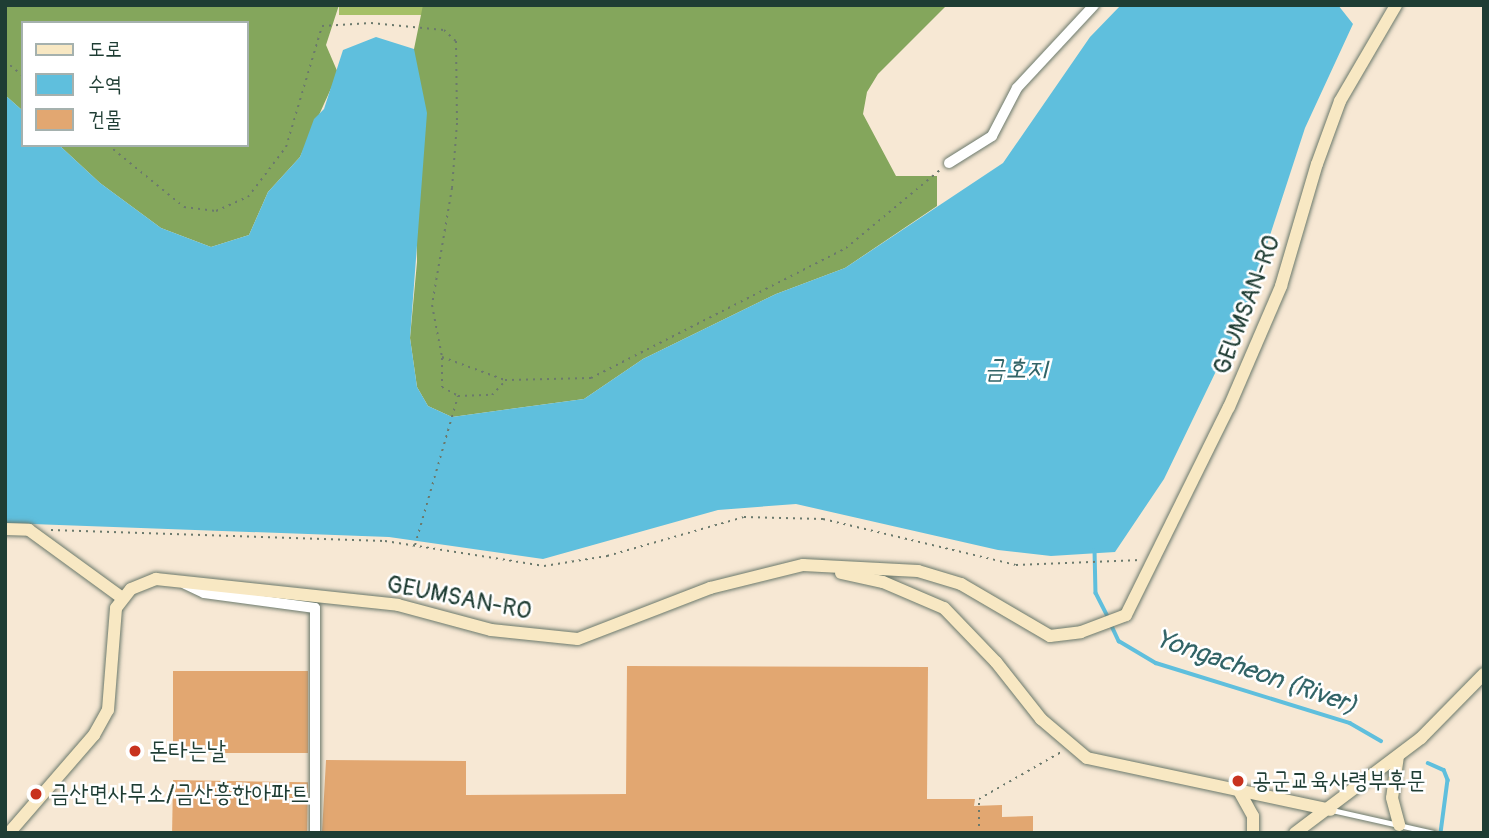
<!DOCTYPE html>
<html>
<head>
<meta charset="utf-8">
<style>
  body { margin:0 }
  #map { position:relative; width:1489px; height:838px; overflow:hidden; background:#f7e8d4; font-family:Pangolin,"Poor Story",sans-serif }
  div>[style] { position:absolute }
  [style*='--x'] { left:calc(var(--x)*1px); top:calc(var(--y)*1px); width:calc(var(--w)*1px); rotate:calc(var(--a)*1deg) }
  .green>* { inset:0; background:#a6c067; transform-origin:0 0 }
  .forest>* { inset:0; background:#84a65c }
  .water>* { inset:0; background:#5fbfdd }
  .stream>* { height:3.5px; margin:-1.75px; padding:0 1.75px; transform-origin:1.75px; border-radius:1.75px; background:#5fbfdd }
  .building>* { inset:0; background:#e2a771; transform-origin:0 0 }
  .path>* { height:2px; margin-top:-1px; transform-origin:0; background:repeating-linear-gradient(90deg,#6b796c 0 2px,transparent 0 7px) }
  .roads { filter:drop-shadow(0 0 2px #6b796c) drop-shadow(0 0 2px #6b796c) }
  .lane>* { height:4.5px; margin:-2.25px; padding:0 2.25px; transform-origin:2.25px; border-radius:2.25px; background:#fff }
  .street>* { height:10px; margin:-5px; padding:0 5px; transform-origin:5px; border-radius:5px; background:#fff }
  .secondary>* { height:12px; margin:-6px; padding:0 6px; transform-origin:6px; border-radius:6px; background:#f8e8c3 }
  .dots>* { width:19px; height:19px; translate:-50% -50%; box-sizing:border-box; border:4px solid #fff; border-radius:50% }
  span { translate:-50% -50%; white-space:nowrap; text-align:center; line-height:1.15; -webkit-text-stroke:5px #fff; paint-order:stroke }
  .street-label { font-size:24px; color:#1f3d34 }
  .poi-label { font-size:24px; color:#1f3d34 }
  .left { translate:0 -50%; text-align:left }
  .water-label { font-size:26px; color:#326467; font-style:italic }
  .frame { position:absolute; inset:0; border:7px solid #1f3d34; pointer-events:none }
  .legend { position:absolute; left:21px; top:21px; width:228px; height:126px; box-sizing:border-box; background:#fff; border:2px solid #a5b1ae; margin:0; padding:9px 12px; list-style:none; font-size:21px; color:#1f3d34 }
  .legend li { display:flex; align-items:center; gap:14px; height:35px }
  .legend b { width:35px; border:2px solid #a5b1ae }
</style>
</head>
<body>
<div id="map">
  <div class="green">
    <div style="left:339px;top:5px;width:84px;height:10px"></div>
  </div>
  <div class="forest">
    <div style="clip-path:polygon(5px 5px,339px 5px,326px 45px,338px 73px,300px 157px,268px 192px,249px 235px,211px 247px,161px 228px,100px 183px,59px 145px,247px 145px,247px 23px,23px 23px,23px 111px,5px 95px)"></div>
    <div style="clip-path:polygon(423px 5px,947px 5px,878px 74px,867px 92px,863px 114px,896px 176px,937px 176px,937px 206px,845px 268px,776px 294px,643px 359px,584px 399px,452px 417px,428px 406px,417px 387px,410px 338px,417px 262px,414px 49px)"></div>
  </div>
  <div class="water">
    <div style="clip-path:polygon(1121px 5px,1338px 5px,1353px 24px,1305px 128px,1246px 309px,1164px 479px,1115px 552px,1051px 556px,998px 550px,796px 504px,718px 510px,543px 559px,389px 537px,5px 523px,5px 95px,23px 111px,23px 145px,59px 145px,100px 183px,161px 228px,211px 247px,249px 235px,268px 192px,300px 157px,314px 119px,324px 109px,343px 50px,376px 37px,414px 49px,427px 113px,410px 338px,417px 387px,428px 406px,452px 417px,584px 399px,643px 359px,776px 294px,845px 268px,1003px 163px,1090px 37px)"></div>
  </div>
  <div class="stream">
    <div style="--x:1095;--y:550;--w:43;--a:88.7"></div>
    <div style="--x:1096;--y:593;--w:27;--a:63"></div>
    <div style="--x:1111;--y:624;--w:19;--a:65"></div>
    <div style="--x:1119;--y:641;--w:43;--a:30.7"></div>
    <div style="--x:1156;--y:663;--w:203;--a:17.2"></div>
    <div style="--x:1350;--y:723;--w:36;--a:30"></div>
    <div style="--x:1428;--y:763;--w:17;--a:24"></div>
    <div style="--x:1444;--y:770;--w:11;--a:68"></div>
    <div style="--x:1448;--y:780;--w:53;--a:97.5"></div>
  </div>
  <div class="building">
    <div style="clip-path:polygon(627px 666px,928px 667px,927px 799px,975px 799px,974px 806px,1002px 805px,1002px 817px,1033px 816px,1033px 833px,322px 833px,326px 760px,466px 761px,466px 795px,626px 794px)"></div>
    <div style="left:173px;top:671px;width:135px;height:82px"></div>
    <div style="left:173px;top:780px;width:135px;height:53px;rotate:1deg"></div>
  </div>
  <div class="path">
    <div style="--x:5;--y:61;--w:23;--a:40"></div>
    <div style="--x:108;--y:145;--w:98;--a:39.2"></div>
    <div style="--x:184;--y:207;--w:32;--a:7"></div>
    <div style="--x:216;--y:211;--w:35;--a:-24"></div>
    <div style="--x:248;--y:197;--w:63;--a:-52.8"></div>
    <div style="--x:286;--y:147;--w:126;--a:-73.4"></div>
    <div style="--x:322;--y:26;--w:49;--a:-3.5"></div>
    <div style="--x:371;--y:23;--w:73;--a:5.5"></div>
    <div style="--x:444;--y:30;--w:16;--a:43"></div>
    <div style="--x:456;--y:41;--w:82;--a:89.3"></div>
    <div style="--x:457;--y:123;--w:65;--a:94.4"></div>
    <div style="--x:452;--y:188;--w:119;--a:99.7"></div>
    <div style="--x:432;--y:305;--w:53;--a:79.1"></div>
    <div style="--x:442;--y:357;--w:67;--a:20.1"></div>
    <div style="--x:505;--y:380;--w:86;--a:-1.3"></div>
    <div style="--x:591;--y:378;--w:286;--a:-27"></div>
    <div style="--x:846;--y:248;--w:124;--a:-39.7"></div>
    <div style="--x:442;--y:358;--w:29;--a:90"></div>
    <div style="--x:442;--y:387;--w:18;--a:29"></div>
    <div style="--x:458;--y:396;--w:34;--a:-2"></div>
    <div style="--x:492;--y:395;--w:18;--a:-47"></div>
    <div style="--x:51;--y:530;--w:334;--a:1.9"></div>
    <div style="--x:385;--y:541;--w:161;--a:8.9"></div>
    <div style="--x:544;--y:566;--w:64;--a:-9"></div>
    <div style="--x:607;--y:556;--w:142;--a:-15.9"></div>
    <div style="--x:744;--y:517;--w:79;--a:1.5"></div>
    <div style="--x:823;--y:519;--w:198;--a:13.4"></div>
    <div style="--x:1016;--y:565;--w:125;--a:-2.3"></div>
    <div style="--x:415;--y:545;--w:155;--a:-73.9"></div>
    <div style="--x:979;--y:833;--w:34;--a:-90"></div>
    <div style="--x:979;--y:799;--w:95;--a:-29.8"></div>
  </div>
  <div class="roads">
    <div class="lane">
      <div style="--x:1332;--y:810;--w:105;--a:12.7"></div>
    </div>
    <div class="street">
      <div style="--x:949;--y:163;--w:51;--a:-32.1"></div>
      <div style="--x:992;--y:136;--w:54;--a:-62.5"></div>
      <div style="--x:1017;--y:88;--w:113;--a:-47.1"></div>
      <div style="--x:185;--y:584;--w:21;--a:25"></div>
      <div style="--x:204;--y:593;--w:112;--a:7.7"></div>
      <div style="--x:315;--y:608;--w:225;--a:90"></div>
    </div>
    <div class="secondary">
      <div style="--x:5;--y:529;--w:24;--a:2"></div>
      <div style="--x:29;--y:530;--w:114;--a:36.1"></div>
      <div style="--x:841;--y:573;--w:43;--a:12.1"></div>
      <div style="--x:883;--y:582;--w:66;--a:23.1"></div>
      <div style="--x:944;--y:608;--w:75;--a:46.1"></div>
      <div style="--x:996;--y:662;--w:73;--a:51.7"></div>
      <div style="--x:1041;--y:719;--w:60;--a:40.3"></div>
      <div style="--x:1087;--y:758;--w:249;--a:12"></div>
      <div style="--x:1398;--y:756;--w:42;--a:98.1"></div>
      <div style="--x:1392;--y:798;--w:28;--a:75"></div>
      <div style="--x:1238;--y:789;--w:31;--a:61"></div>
      <div style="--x:1253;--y:816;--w:17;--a:90"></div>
      <div style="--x:9;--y:833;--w:130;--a:-49.1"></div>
      <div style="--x:94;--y:735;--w:29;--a:-61"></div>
      <div style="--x:108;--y:710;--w:102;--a:-85.5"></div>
      <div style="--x:116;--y:608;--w:24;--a:-52"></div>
      <div style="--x:131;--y:589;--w:27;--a:-22"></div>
      <div style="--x:156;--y:579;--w:243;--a:6.1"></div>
      <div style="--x:398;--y:605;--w:96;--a:15"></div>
      <div style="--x:491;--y:630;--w:87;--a:5.9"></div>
      <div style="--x:578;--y:639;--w:142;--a:-21.1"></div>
      <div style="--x:710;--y:588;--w:96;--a:-13.9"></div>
      <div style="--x:803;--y:565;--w:115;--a:3"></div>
      <div style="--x:918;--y:571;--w:45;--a:16.8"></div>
      <div style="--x:961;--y:584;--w:103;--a:30.3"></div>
      <div style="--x:1050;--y:636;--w:31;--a:-7"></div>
      <div style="--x:1081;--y:632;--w:48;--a:-20.7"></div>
      <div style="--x:1126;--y:615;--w:232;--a:-63.7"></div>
      <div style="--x:1229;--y:407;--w:132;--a:-66.7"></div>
      <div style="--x:1281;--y:286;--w:127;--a:-73.6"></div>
      <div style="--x:1317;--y:164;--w:67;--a:-69.9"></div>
      <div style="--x:1340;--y:101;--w:111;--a:-59.7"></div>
      <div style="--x:1295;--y:833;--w:158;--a:-37"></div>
      <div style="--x:1421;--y:738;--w:90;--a:-45.5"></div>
    </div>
  </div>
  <div class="dots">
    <div style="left:135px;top:751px;background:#c8321e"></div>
    <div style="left:1238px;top:781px;background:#c8321e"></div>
    <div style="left:36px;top:794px;background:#c8321e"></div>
  </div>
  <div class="street-label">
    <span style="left:1247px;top:305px;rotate:-69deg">GEUMSAN-RO</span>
    <span style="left:459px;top:598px;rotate:11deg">GEUMSAN-RO</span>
  </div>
  <div class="poi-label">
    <span class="left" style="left:149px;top:751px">돈타는날</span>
    <span class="left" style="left:1252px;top:781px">공군교육사령부후문</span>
    <span class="left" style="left:50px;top:794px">금산면사무소/금산흥한아파트</span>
  </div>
  <div class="water-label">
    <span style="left:1016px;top:370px">금호지</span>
    <span style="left:1256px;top:673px;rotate:19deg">Yongacheon (River)</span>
  </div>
  <div class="frame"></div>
  <ul class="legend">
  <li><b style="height:9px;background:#f8e8c3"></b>도로</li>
  <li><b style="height:19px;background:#5fbfdd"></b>수역</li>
  <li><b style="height:19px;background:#e2a771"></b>건물</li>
  </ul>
</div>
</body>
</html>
